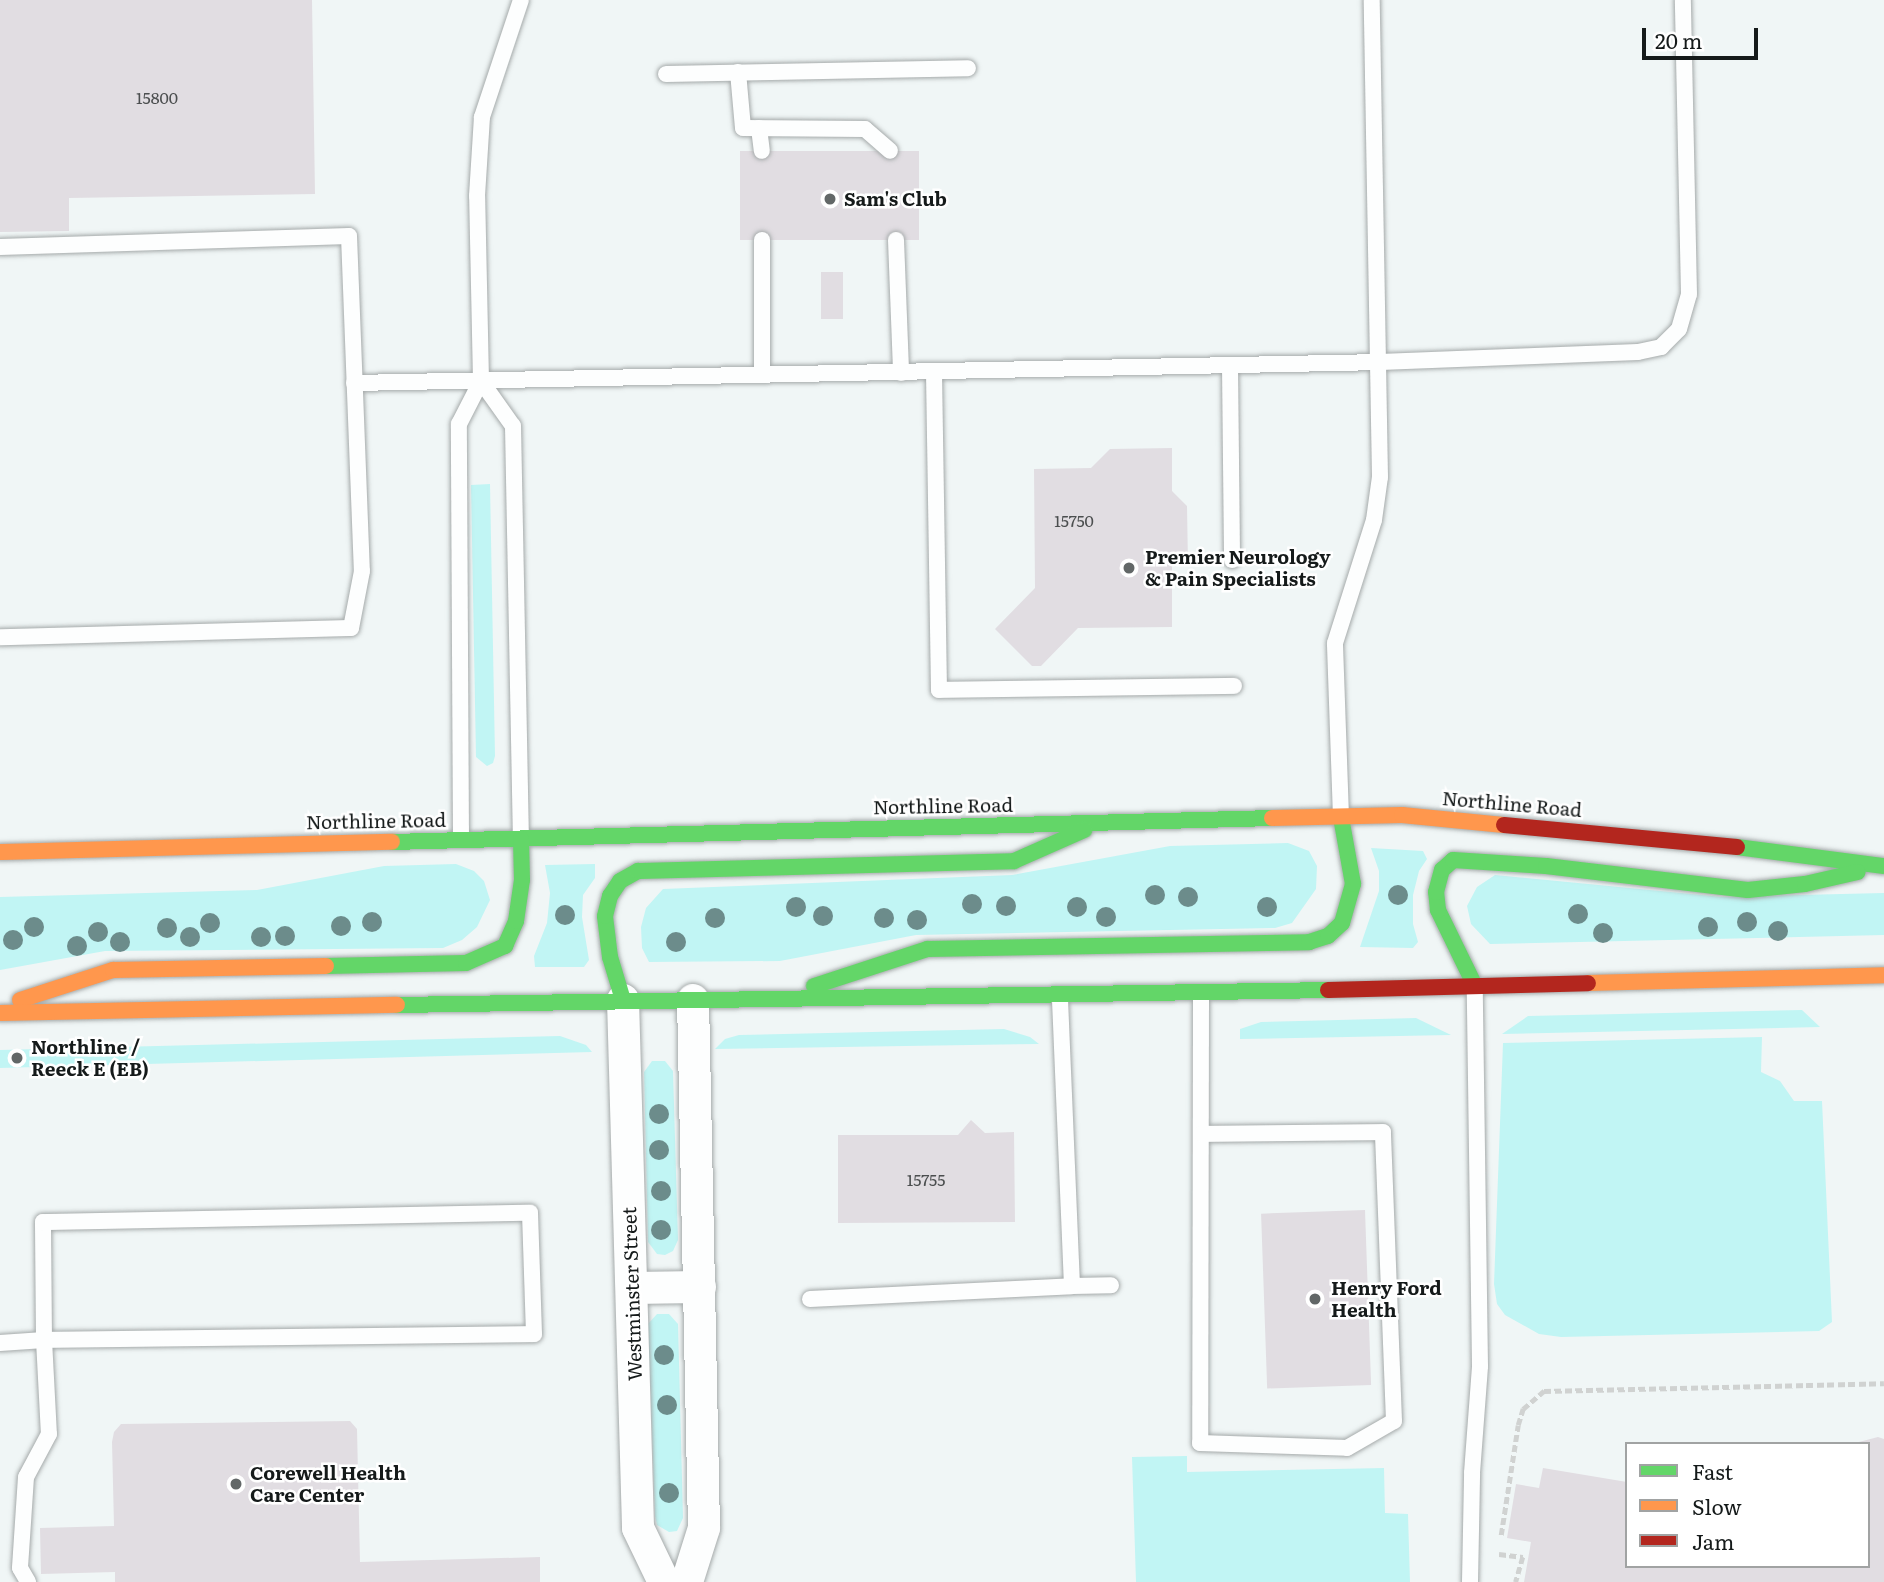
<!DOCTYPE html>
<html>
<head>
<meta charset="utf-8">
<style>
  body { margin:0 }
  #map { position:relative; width:1884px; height:1582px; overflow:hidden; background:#f0f6f6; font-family:Literata,serif }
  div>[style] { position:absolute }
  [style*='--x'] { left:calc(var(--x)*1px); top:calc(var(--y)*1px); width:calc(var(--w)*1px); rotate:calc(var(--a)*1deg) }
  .green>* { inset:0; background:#c1f5f4 }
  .building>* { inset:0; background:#e1dde2; transform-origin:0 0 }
  .path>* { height:4.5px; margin-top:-2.25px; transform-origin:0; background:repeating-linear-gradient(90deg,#d0d2d1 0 7px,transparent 0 10.5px) }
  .roads { filter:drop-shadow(0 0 2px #a5aaaa) drop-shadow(0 0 2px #a5aaaa) }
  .lane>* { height:16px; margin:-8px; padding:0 8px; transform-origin:8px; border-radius:8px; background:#fdfefe }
  .street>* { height:32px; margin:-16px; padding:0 16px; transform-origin:16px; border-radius:16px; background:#fdfefe }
  .fast>* { height:16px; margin:-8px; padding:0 8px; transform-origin:8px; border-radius:8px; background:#63d668 }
  .slow>* { height:16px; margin:-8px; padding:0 8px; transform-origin:8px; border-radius:8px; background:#ff974d }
  .jam>* { height:16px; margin:-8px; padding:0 8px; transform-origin:8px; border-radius:8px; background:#b3261e }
  .trees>* { width:20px; height:20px; margin:-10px; border-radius:50%; background:#6c8c8b }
  .dots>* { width:19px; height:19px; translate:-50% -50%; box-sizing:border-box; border:4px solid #fff; border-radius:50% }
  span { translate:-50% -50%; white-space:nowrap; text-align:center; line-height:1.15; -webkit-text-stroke:5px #fff; paint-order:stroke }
  .number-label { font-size:16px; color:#4b4e4f }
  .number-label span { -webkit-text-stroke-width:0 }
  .poi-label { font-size:19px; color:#151a1a; font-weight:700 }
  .left { translate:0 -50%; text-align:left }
  .street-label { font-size:19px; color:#151a1a }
  .legend { position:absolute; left:1625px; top:1442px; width:245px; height:126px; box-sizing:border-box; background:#fff; border:2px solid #a1a3a3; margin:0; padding:9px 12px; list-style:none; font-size:21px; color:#151a1a }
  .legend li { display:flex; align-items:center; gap:14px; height:35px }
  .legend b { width:35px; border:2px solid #a1a3a3 }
  .scale { position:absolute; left:1642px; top:28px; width:116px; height:32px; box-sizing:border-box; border:4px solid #151a1a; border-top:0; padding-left:9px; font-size:21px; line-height:24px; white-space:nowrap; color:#151a1a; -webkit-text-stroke:5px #fff; paint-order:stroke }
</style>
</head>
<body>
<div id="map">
  <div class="green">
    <div style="clip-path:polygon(490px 484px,495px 756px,493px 763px,487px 766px,476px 757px,471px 485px)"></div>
    <div style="clip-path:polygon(1288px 843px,1309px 851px,1317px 866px,1316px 889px,1292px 923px,1275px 928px,916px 935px,780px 961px,649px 962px,642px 948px,641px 927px,646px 908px,663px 889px,1012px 875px,1170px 846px)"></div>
    <div style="clip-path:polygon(1371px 848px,1423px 851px,1427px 859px,1419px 871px,1413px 895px,1413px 924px,1418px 942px,1413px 948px,1360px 947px,1379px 891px,1379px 871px)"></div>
    <div style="clip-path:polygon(456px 864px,474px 871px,484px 881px,490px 900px,477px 927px,462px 940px,443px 948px,105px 951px,0 970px,0 897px,257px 890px,384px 866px)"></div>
    <div style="clip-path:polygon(595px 864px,595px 878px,583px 895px,582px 917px,589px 960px,584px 967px,535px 967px,534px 956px,547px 923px,550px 893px,545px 865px)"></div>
    <div style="clip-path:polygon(1495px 875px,1722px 897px,1884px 893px,1884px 935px,1490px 944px,1471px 924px,1467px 906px,1477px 887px)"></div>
    <div style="clip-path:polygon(1802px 1010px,1820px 1027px,1502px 1034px,1528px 1016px)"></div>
    <div style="clip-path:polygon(1416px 1018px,1451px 1035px,1240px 1039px,1240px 1029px,1261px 1022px)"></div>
    <div style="clip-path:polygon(1004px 1029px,1030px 1037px,1039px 1044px,715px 1049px,725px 1039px,739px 1035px)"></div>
    <div style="clip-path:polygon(560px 1036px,586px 1045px,592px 1052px,0 1068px,0 1050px)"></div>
    <div style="clip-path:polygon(1762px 1037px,1761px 1072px,1780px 1081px,1794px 1101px,1822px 1101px,1832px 1322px,1819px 1331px,1561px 1337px,1539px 1334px,1505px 1315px,1497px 1304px,1494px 1284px,1503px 1043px)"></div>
    <div style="clip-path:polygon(652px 1061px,665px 1061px,673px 1071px,678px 1240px,673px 1251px,665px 1255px,657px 1254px,648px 1242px,644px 1072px)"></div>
    <div style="clip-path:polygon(657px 1314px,669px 1314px,678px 1324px,683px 1518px,677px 1531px,669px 1532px,657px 1525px,655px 1516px,648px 1324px)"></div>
    <div style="clip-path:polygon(1187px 1456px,1187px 1472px,1384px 1468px,1385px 1513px,1408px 1514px,1410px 1582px,1136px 1582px,1132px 1457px)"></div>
  </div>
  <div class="building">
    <div style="clip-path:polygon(0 0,312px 0,315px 194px,69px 198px,69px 231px,0 232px)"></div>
    <div style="left:740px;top:151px;width:179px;height:89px"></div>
    <div style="left:821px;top:272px;width:22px;height:47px"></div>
    <div style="clip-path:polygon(1172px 448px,1172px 491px,1187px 506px,1188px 565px,1172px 565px,1172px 627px,1078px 628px,1041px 666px,1032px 666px,995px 629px,1035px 588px,1034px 469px,1091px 468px,1110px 449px)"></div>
    <div style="clip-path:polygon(971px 1120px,985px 1133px,1014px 1132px,1015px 1222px,838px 1223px,838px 1135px,958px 1135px)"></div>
    <div style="left:1365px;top:1210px;width:175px;height:104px;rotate:88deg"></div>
    <div style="clip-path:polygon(350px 1421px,357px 1429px,360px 1562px,540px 1557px,540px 1582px,115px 1582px,115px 1572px,41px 1574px,40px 1528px,114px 1526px,112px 1442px,114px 1432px,121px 1424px)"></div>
    <div style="clip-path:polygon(1878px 1437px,1884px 1439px,1884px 1582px,1524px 1582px,1531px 1542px,1507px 1538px,1516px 1484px,1539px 1488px,1543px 1468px,1627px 1482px,1627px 1566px,1868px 1566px,1868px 1444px,1855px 1443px)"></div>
  </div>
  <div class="path">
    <div style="--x:1501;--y:1535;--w:111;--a:-81.2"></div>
    <div style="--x:1518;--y:1425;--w:17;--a:-73"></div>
    <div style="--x:1523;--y:1409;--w:28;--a:-41"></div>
    <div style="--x:1544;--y:1391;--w:340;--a:-1.3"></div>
    <div style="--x:1499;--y:1554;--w:24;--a:7"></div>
    <div style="--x:1523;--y:1557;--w:26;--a:106"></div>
  </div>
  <div class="roads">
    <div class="lane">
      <div style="--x:738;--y:72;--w:56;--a:84.9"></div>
      <div style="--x:743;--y:128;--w:122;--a:0.5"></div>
      <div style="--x:865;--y:129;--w:33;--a:41"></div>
      <div style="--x:666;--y:74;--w:302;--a:-1.1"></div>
      <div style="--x:759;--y:128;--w:23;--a:83"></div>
      <div style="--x:762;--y:240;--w:135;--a:90"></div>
      <div style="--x:896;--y:240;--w:133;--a:87.8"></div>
      <div style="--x:0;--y:247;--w:349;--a:-1.8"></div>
      <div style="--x:349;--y:236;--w:335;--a:87.8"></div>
      <div style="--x:362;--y:571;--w:58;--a:100.9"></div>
      <div style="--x:351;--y:628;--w:351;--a:178.5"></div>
      <div style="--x:1230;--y:365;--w:195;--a:89.4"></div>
      <div style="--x:934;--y:372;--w:318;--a:89.1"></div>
      <div style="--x:939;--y:690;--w:295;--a:-0.8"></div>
      <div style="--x:481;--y:381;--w:185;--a:-91.2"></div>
      <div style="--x:477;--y:196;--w:79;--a:-86.4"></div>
      <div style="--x:482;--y:117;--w:123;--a:-71.6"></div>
      <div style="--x:354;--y:383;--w:1026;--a:-1.17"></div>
      <div style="--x:1380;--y:362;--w:258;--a:-2.2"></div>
      <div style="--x:1638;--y:352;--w:24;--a:-12"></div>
      <div style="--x:1661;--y:347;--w:25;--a:-45"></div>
      <div style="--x:1679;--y:329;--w:36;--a:-74"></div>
      <div style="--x:1689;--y:294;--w:294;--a:-91.2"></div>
      <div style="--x:1341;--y:817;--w:174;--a:-92"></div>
      <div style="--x:1335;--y:643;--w:129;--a:-72.4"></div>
      <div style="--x:1374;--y:520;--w:43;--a:-82.1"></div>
      <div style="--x:1380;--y:477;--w:477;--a:-91"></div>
      <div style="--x:461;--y:840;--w:416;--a:-90.3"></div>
      <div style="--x:459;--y:424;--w:48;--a:-62.9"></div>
      <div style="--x:481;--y:381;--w:55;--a:54.6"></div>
      <div style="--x:513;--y:426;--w:413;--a:88.9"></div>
      <div style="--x:1201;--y:994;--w:449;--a:90.1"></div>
      <div style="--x:1200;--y:1443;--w:147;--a:1.9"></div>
      <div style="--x:1347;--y:1448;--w:54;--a:-29.9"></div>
      <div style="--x:1394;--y:1421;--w:289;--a:-92.2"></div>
      <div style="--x:1383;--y:1132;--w:181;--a:179.4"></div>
      <div style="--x:530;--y:1213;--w:121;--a:88.1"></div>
      <div style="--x:534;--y:1334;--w:490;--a:179.3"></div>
      <div style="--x:44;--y:1340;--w:118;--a:-90.5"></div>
      <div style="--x:43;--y:1222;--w:487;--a:-1.1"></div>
      <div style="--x:1072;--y:1286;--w:39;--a:-1"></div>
      <div style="--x:810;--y:1299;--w:262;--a:-2.8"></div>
      <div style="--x:1072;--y:1286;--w:292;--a:-92.4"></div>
      <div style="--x:0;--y:1343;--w:44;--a:-3.9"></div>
      <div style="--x:44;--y:1340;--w:94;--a:87"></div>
      <div style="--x:49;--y:1434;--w:49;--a:118.1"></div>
      <div style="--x:26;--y:1477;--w:91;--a:93.8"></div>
      <div style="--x:20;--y:1568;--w:16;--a:60"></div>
      <div style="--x:1470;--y:1582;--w:109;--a:-88.9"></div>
      <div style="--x:1472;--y:1473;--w:107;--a:-85.7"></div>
      <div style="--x:1480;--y:1366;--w:380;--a:-90.8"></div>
    </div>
    <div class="street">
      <div style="--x:623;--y:1000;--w:528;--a:88.37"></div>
      <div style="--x:638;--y:1528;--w:60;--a:64.3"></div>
      <div style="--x:632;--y:1288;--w:68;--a:-0.8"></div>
      <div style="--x:687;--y:1582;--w:57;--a:-72.5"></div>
      <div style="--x:704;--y:1528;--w:528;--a:-91.19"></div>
    </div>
    <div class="fast">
      <div style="--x:392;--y:842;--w:880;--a:-1.56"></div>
      <div style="--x:1737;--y:847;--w:148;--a:7.4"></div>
      <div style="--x:326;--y:966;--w:140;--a:-1.2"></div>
      <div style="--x:466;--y:963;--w:43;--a:-23.6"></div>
      <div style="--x:505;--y:946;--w:27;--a:-66"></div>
      <div style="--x:516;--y:921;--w:41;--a:-81.7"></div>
      <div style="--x:522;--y:880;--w:41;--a:-91.4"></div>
      <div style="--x:814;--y:986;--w:119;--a:-18.1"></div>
      <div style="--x:927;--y:949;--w:382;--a:-1"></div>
      <div style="--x:1309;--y:942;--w:20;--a:-18"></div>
      <div style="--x:1328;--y:936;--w:19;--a:-43"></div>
      <div style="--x:1342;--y:923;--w:41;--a:-74.2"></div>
      <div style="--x:1353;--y:884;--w:68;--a:-100.2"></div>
      <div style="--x:1475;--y:986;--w:85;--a:-116"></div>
      <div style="--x:1438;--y:910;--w:18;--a:-96"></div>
      <div style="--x:1436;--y:892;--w:23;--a:-75"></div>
      <div style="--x:1442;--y:870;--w:15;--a:-42"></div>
      <div style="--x:1453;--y:860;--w:93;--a:3.7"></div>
      <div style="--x:1546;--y:866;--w:203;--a:6.8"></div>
      <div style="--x:1748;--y:890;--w:57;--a:-6"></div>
      <div style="--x:1805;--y:884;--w:54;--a:-12.8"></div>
      <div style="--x:623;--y:1000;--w:45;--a:-106.8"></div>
      <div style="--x:610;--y:957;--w:41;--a:-97"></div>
      <div style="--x:605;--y:916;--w:21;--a:-76"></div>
      <div style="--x:610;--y:896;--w:18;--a:-56"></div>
      <div style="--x:620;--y:881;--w:21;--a:-29"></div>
      <div style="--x:638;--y:871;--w:376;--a:-1.5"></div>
      <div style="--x:1014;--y:861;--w:77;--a:-23.9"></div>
      <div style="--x:397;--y:1005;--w:931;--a:-0.92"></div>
    </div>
    <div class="slow">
      <div style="--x:1272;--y:818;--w:130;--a:-1.3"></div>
      <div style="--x:1402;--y:815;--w:102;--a:5.6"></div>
      <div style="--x:0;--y:852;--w:392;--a:-1.5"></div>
      <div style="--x:1588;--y:983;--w:296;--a:-1.5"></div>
      <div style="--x:20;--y:1000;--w:98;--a:-17.9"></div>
      <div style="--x:113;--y:970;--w:213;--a:-1.1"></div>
      <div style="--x:0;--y:1013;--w:397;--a:-1.2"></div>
    </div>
    <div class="jam">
      <div style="--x:1504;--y:825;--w:234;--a:5.4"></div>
      <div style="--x:1328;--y:990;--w:260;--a:-1.5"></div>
    </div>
  </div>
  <div class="trees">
    <div style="left:1155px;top:895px"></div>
    <div style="left:1398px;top:895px"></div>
    <div style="left:1188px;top:897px"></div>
    <div style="left:972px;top:904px"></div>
    <div style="left:1006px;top:906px"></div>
    <div style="left:796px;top:907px"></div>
    <div style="left:1077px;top:907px"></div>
    <div style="left:1267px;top:907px"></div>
    <div style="left:1578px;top:914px"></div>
    <div style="left:565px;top:915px"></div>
    <div style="left:823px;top:916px"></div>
    <div style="left:1106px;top:917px"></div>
    <div style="left:715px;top:918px"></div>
    <div style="left:884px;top:918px"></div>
    <div style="left:917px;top:920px"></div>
    <div style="left:372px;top:922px"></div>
    <div style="left:1747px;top:922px"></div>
    <div style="left:210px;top:923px"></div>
    <div style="left:341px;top:926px"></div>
    <div style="left:34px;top:927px"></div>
    <div style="left:1708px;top:927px"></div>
    <div style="left:167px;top:928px"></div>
    <div style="left:1778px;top:931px"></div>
    <div style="left:98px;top:932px"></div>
    <div style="left:1603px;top:933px"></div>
    <div style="left:285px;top:936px"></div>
    <div style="left:190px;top:937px"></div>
    <div style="left:261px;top:937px"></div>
    <div style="left:13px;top:940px"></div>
    <div style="left:120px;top:942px"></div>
    <div style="left:676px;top:942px"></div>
    <div style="left:77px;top:946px"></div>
    <div style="left:659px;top:1114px"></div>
    <div style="left:659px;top:1150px"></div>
    <div style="left:661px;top:1191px"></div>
    <div style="left:661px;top:1230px"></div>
    <div style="left:664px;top:1355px"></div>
    <div style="left:667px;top:1405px"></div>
    <div style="left:669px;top:1493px"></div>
  </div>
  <div class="dots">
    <div style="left:830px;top:199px;background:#626767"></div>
    <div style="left:1129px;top:568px;background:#626767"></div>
    <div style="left:17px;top:1058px;background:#626767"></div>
    <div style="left:1315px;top:1299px;background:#626767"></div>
    <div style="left:236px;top:1484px;background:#626767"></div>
  </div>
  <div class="number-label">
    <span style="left:157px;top:97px">15800</span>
    <span style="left:1074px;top:520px">15750</span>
    <span style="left:926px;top:1179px">15755</span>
  </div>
  <div class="poi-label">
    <span class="left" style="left:844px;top:199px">Sam's Club</span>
    <span class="left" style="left:1145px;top:568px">Premier Neurology<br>&amp; Pain Specialists</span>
    <span class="left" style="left:31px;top:1058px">Northline /<br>Reeck E (EB)</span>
    <span class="left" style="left:1331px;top:1299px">Henry Ford<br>Health</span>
    <span class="left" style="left:250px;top:1484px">Corewell Health<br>Care Center</span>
  </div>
  <div class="street-label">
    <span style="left:1512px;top:804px;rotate:5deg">Northline Road</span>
    <span style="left:943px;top:806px;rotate:-1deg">Northline Road</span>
    <span style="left:376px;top:821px;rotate:-1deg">Northline Road</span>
    <span style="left:632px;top:1294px;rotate:-92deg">Westminster Street</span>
  </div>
  <ul class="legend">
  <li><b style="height:9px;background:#63d668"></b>Fast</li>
  <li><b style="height:9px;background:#ff974d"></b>Slow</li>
  <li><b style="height:9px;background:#b3261e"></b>Jam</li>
  </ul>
  <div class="scale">20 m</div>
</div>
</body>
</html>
